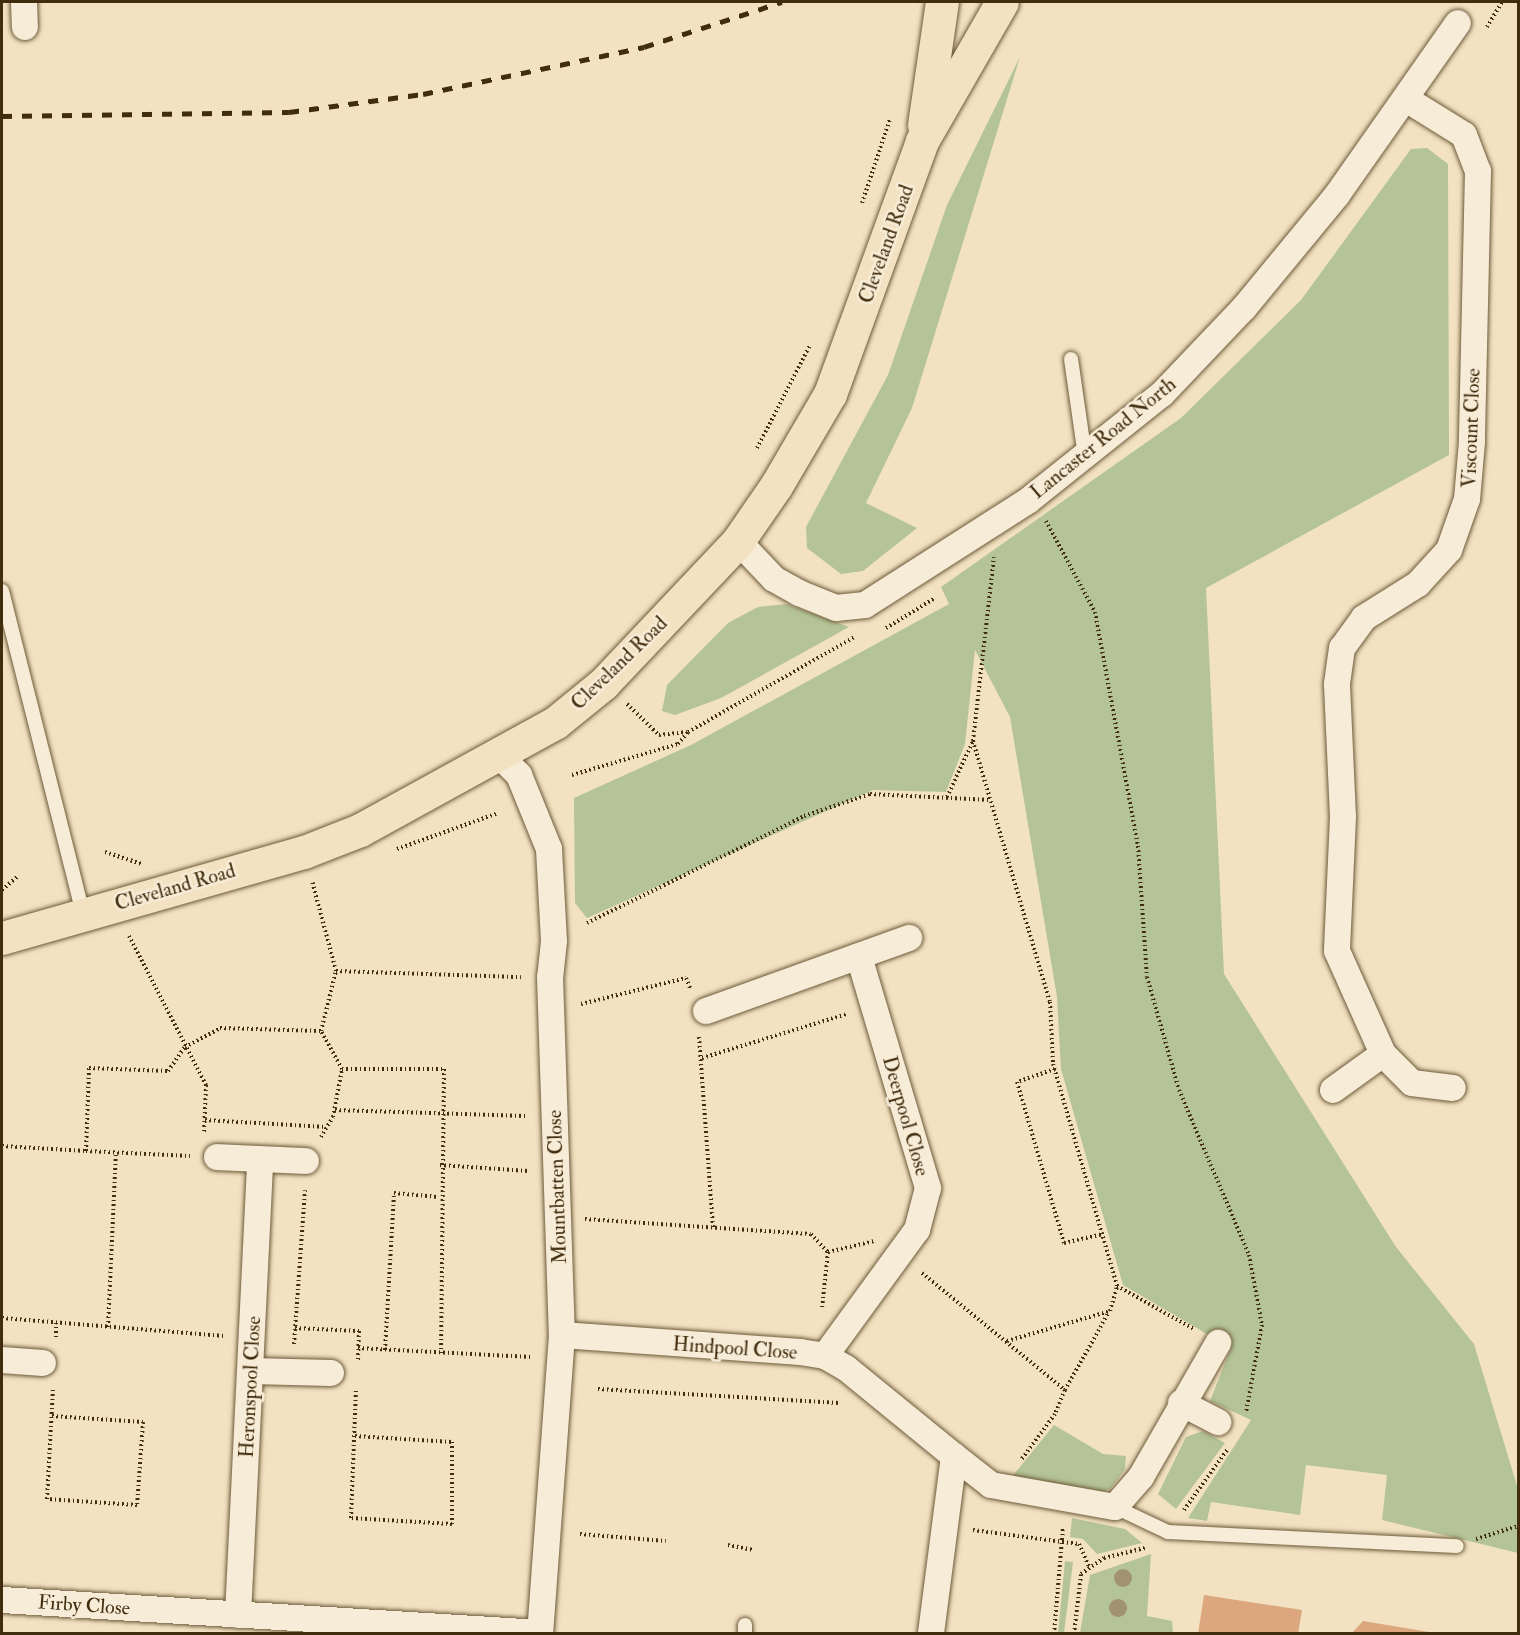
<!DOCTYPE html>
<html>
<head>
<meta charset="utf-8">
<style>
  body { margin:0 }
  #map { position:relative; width:1520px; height:1635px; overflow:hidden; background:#f2e2c1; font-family:"IM FELL Double Pica",serif }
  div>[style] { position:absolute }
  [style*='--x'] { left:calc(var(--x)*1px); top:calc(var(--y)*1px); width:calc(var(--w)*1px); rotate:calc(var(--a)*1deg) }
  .green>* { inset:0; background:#b4c497 }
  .building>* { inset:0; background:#dca67e }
  .path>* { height:4px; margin-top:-2px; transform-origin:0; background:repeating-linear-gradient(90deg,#412c0d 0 1.5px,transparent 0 4.5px) }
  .roads { filter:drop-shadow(0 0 2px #6d5a3a) drop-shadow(0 0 2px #6d5a3a) }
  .lane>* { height:14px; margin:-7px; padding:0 7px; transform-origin:7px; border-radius:7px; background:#f7ecd7 }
  .street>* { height:26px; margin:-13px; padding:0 13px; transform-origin:13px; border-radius:13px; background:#f7ecd7 }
  .primary>* { height:33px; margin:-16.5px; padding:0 16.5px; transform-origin:16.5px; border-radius:16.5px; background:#f2e2c1 }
  .rail>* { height:4.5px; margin-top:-2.25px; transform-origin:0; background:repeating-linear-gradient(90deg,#412c0d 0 10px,transparent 0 20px) }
  .trees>* { width:18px; height:18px; margin:-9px; border-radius:50%; background:#a19371 }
  span { translate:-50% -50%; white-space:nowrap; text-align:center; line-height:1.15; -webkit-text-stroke:5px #f7ecd7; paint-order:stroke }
  .street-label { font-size:20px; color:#412c0d }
  .frame { position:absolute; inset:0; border:3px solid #412c0d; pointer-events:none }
</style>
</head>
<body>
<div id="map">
  <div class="green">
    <div style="clip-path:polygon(1020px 57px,912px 408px,866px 503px,917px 528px,863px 571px,841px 574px,807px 548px,806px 527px,888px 375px,947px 205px)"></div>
    <div style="clip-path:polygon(1427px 148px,1448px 164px,1449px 455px,1206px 588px,1224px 974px,1396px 1247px,1474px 1344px,1518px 1489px,1518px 1553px,1382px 1520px,1387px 1475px,1306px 1465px,1300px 1515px,1211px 1502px,1207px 1521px,1188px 1518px,1251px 1420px,1210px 1401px,1231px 1348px,1123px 1285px,1061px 1069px,1057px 997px,1010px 717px,975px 650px,965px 744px,946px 792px,873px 790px,587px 918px,575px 903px,574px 798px,691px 745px,949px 604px,941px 587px,1181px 418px,1301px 300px,1411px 149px)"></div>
    <div style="clip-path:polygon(786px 604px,849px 627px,721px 698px,675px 715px,662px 711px,667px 685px,728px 623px,758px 607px)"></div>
    <div style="clip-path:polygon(1054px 1425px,1103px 1454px,1126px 1456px,1125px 1469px,1111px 1488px,1102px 1492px,1011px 1478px)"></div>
    <div style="clip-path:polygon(1203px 1431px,1225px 1443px,1176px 1509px,1158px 1494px,1186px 1437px)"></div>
    <div style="clip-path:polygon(1072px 1518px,1125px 1529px,1142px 1543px,1097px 1554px,1083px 1539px,1070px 1537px)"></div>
    <div style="clip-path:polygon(1151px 1554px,1147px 1616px,1172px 1621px,1173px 1633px,1080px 1633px,1090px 1575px)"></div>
    <div style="clip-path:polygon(1065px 1561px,1073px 1562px,1064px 1633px,1058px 1633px)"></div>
  </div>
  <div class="building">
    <div style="clip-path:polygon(1204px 1595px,1302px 1610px,1298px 1634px,1198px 1634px)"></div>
    <div style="clip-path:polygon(1363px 1621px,1429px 1632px,1429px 1634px,1351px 1634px)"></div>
  </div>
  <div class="path">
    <div style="--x:1487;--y:27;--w:29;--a:-59"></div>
    <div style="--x:862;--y:203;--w:89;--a:-71.6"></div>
    <div style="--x:757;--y:448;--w:116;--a:-62.8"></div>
    <div style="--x:1046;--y:521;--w:103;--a:61.7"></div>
    <div style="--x:1095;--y:612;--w:238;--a:79.6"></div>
    <div style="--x:1138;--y:846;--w:131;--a:86.1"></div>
    <div style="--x:1147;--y:977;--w:117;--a:74.2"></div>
    <div style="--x:1179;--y:1090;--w:179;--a:67"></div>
    <div style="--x:1249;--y:1255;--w:71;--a:79.5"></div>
    <div style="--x:1262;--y:1325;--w:88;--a:100.4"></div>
    <div style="--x:886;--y:628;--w:57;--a:-31.5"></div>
    <div style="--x:627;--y:704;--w:45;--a:44.1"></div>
    <div style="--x:659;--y:735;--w:28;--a:-6"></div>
    <div style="--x:973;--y:741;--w:272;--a:73.6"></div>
    <div style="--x:1050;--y:1002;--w:62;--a:87.2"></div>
    <div style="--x:1053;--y:1064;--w:231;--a:73.9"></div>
    <div style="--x:1117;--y:1286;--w:88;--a:29.2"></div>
    <div style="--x:572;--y:775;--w:110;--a:-16.3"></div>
    <div style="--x:678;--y:744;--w:16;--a:-50"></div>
    <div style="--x:688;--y:732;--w:193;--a:-29.7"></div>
    <div style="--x:947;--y:797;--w:62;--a:-65.1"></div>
    <div style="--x:973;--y:741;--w:185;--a:-83.5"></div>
    <div style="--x:397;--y:849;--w:107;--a:-19.6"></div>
    <div style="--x:105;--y:852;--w:38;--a:18"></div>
    <div style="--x:2;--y:890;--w:20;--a:-41"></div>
    <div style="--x:587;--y:923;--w:242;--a:-26.2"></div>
    <div style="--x:804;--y:816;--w:70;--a:-18.4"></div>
    <div style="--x:870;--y:794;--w:121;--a:2.8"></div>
    <div style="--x:129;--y:936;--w:168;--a:62.7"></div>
    <div style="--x:206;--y:1085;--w:47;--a:92.4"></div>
    <div style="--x:336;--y:971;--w:185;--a:1.9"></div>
    <div style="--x:581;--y:1004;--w:108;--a:-13.9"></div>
    <div style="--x:686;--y:978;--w:11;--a:68"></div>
    <div style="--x:699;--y:1037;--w:191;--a:85.8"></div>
    <div style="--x:702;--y:1058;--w:152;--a:-16.9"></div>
    <div style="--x:342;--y:1069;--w:102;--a:0"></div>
    <div style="--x:444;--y:1069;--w:284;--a:90.6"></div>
    <div style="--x:1055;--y:1069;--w:40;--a:161.1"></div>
    <div style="--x:1017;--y:1082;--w:168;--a:73.7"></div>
    <div style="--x:1064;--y:1243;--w:39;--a:-13"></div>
    <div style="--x:335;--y:1110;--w:191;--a:1.8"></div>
    <div style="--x:205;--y:1120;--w:121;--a:3.3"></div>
    <div style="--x:321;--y:1137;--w:23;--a:-59"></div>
    <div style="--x:333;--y:1117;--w:49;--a:-79.4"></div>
    <div style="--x:342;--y:1069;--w:43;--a:-118.9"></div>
    <div style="--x:2;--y:1146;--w:84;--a:3.4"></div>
    <div style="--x:86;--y:1151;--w:83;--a:-87.9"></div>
    <div style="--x:89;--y:1068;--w:79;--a:2.2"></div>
    <div style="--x:168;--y:1071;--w:29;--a:-55"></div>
    <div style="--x:185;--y:1047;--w:40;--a:-28"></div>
    <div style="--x:220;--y:1028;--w:101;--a:1.7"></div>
    <div style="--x:321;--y:1031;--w:62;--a:-76"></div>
    <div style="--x:336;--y:971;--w:93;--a:-104.9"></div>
    <div style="--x:86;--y:1151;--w:104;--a:2.8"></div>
    <div style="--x:440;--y:1165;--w:89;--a:3.9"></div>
    <div style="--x:585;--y:1219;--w:226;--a:3.8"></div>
    <div style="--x:811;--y:1234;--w:25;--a:47"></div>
    <div style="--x:828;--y:1252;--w:56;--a:96.1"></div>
    <div style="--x:828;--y:1252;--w:47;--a:-13.4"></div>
    <div style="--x:922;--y:1273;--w:185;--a:39.3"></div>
    <div style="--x:1065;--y:1390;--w:26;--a:113"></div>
    <div style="--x:1055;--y:1414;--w:57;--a:126.5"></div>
    <div style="--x:2;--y:1318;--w:223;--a:4.6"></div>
    <div style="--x:108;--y:1327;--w:175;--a:-87.4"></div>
    <div style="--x:295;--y:1328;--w:64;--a:2.7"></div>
    <div style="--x:359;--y:1331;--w:29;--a:92"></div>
    <div style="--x:56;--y:1337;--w:14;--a:-90"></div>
    <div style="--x:1007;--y:1341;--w:107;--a:-16.2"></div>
    <div style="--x:1110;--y:1311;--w:26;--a:-74"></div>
    <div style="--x:294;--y:1344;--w:154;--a:-85.9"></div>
    <div style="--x:358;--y:1348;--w:174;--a:3"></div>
    <div style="--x:385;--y:1350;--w:157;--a:-86.7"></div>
    <div style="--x:394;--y:1193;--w:45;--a:5.1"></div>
    <div style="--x:598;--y:1389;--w:242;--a:3.3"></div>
    <div style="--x:1065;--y:1390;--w:90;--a:-60.6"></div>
    <div style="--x:52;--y:1416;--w:91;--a:3.8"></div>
    <div style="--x:143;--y:1422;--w:83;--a:94.1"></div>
    <div style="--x:137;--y:1505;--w:90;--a:-176.2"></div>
    <div style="--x:47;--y:1499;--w:110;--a:-86.9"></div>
    <div style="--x:355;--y:1436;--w:97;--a:3.5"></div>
    <div style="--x:452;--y:1442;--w:82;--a:90"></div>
    <div style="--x:452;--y:1524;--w:101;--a:-176.6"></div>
    <div style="--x:351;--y:1518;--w:130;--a:-87.8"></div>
    <div style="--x:1184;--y:1510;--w:74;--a:-54.4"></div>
    <div style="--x:973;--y:1530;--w:107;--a:7.5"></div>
    <div style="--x:1079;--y:1544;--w:24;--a:66"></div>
    <div style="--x:580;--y:1534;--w:86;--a:4.7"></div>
    <div style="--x:1476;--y:1539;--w:44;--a:-17.2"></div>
    <div style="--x:728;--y:1545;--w:26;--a:11"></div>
    <div style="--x:1054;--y:1634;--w:107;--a:-85.2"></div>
    <div style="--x:1074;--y:1634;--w:60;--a:-83.3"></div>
    <div style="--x:1081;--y:1574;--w:28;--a:-35"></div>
    <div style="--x:1104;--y:1558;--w:42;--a:-13.7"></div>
  </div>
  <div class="roads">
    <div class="lane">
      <div style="--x:1071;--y:359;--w:98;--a:81.8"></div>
      <div style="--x:2;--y:591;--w:333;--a:75.9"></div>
      <div style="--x:1115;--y:1507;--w:59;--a:25.3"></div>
      <div style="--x:1168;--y:1532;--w:289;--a:2.8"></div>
      <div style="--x:745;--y:1634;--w:9;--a:-90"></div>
    </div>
    <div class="street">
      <div style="--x:24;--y:2;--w:25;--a:88"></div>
      <div style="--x:1406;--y:99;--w:68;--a:31.8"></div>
      <div style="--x:1464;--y:135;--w:39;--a:69"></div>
      <div style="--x:1478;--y:171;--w:271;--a:91.3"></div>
      <div style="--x:1472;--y:442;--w:57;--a:95"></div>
      <div style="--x:1467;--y:499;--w:54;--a:109.4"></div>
      <div style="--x:1449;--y:550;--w:46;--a:132.4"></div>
      <div style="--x:1418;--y:584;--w:64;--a:147.8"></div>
      <div style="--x:1364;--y:618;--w:37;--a:126"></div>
      <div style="--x:1342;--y:648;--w:37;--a:98"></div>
      <div style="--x:1337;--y:685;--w:132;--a:87.4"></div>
      <div style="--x:1343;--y:817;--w:134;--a:92.6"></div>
      <div style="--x:1337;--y:951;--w:113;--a:65.9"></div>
      <div style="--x:1383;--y:1054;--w:41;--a:45"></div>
      <div style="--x:1412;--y:1083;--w:41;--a:7"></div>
      <div style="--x:738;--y:541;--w:52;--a:46.5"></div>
      <div style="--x:774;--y:579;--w:29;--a:29"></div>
      <div style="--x:799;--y:593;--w:40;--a:22"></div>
      <div style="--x:836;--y:608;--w:29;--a:-6"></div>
      <div style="--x:865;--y:605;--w:195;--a:-32.6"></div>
      <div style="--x:1029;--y:500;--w:170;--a:-38.6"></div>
      <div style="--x:1162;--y:394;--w:119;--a:-46.4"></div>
      <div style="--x:1244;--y:308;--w:146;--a:-50.5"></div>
      <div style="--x:1337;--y:195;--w:210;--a:-54.9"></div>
      <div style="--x:498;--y:754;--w:30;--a:45"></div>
      <div style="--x:519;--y:775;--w:80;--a:67.9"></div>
      <div style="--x:549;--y:849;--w:92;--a:86.9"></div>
      <div style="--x:554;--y:941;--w:36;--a:96"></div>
      <div style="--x:550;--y:977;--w:358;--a:88.1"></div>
      <div style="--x:562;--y:1335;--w:300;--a:94.2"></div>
      <div style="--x:706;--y:1011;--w:216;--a:-19.8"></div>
      <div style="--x:1333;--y:1090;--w:62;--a:-35.8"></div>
      <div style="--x:217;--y:1157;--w:89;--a:2.6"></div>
      <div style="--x:562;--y:1335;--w:239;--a:4.1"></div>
      <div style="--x:800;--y:1352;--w:25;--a:9"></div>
      <div style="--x:825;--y:1356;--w:24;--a:30"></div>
      <div style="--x:846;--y:1368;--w:139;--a:39.2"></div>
      <div style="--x:954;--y:1456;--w:179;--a:97.4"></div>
      <div style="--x:825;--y:1356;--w:156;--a:-53.9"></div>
      <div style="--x:917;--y:1230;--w:43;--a:-75.3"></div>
      <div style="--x:928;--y:1188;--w:242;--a:-106.6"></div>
      <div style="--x:2;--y:1360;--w:41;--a:4.2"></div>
      <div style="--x:251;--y:1371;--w:80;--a:1.4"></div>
      <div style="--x:1181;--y:1403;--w:42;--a:27.2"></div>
      <div style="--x:954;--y:1456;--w:47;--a:38.1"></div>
      <div style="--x:991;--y:1485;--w:126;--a:10.1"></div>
      <div style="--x:1115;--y:1507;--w:40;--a:-49"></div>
      <div style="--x:1141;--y:1477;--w:155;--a:-60.1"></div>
      <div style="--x:2;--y:1600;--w:539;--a:3.51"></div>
      <div style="--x:238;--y:1615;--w:456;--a:-87.2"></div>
    </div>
    <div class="primary">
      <div style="--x:924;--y:125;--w:124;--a:-81.7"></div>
      <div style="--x:2;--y:938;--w:314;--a:-15.9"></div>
      <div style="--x:304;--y:852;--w:60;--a:-21.4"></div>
      <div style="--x:360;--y:830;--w:222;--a:-28.8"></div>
      <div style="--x:555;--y:723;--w:62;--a:-39.1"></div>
      <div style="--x:603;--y:684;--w:197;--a:-46.6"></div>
      <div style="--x:738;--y:541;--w:67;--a:-55.4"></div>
      <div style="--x:776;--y:486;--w:107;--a:-59.6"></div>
      <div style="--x:830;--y:394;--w:269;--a:-70"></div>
      <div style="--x:922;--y:141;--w:160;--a:-60.1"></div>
    </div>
  </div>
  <div class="rail">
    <div style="--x:2;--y:116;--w:287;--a:-0.8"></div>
    <div style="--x:289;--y:112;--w:135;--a:-7.7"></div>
    <div style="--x:423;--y:94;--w:226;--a:-12"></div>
    <div style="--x:644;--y:47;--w:145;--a:-18.1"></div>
  </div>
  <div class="trees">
    <div style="left:1123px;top:1578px"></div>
    <div style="left:1118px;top:1608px"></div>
  </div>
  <div class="street-label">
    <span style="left:886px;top:244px;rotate:-70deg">Cleveland Road</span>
    <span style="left:1471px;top:428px;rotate:-88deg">Viscount Close</span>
    <span style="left:1103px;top:438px;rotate:-39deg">Lancaster Road North</span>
    <span style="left:619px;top:663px;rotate:-44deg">Cleveland Road</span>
    <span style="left:175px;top:887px;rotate:-16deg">Cleveland Road</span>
    <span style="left:906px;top:1116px;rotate:74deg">Deerpool Close</span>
    <span style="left:557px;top:1187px;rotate:-92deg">Mountbatten Close</span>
    <span style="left:735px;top:1348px;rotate:4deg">Hindpool Close</span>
    <span style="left:250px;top:1387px;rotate:-87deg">Heronspool Close</span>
    <span style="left:84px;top:1605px;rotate:4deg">Firby Close</span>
  </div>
  <div class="frame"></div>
</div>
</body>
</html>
